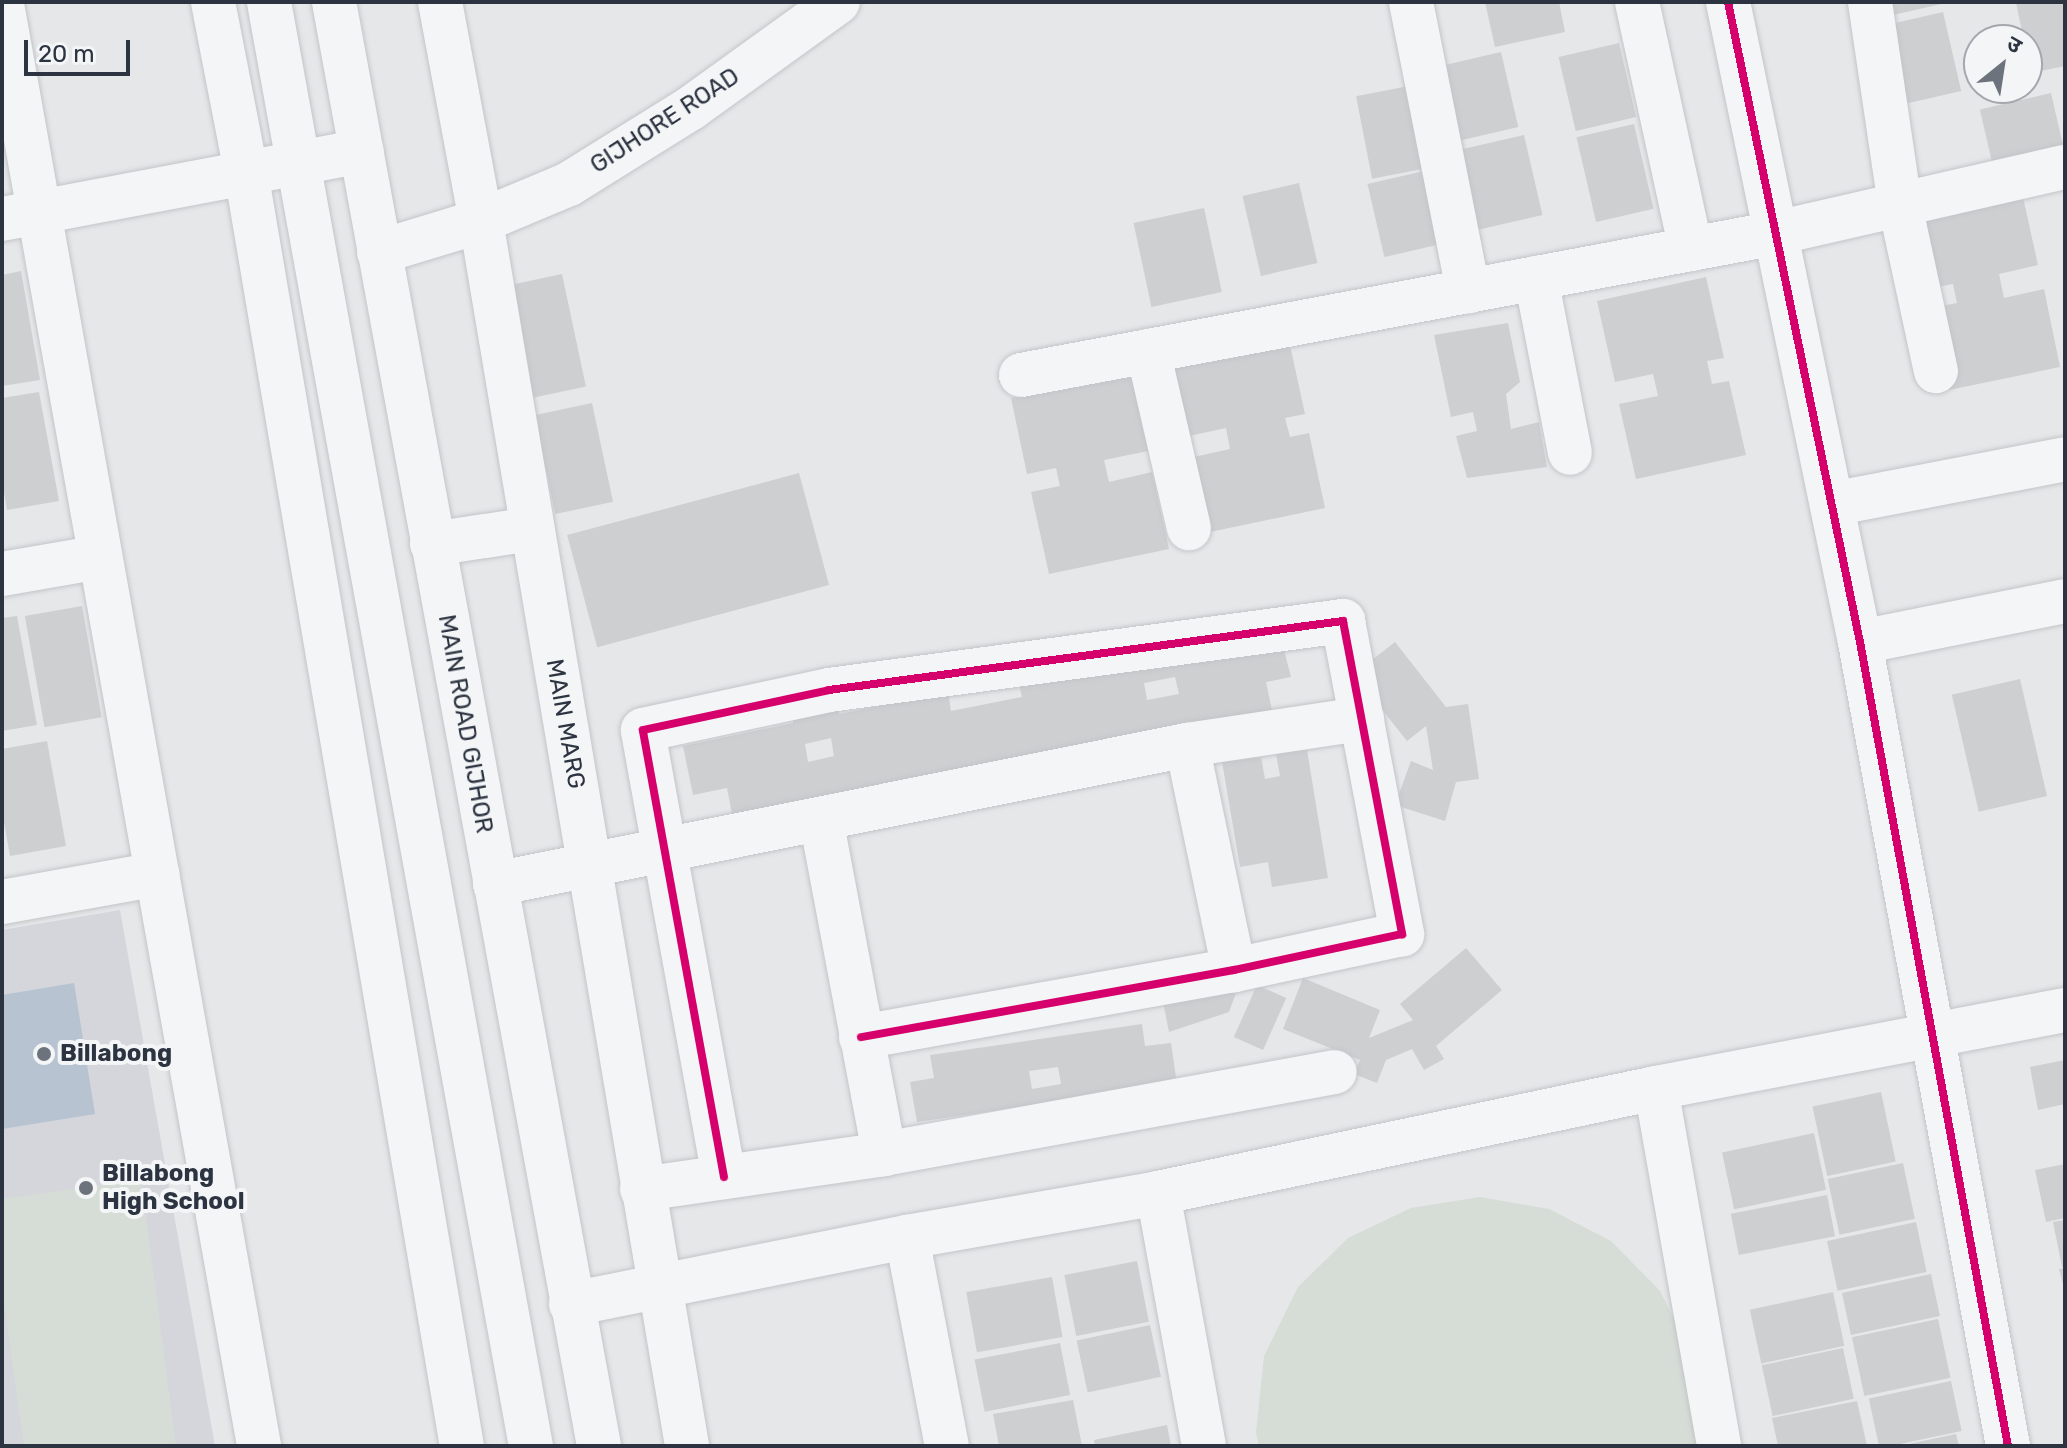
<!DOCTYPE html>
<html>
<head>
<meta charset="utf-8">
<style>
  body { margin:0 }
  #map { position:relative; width:2067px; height:1448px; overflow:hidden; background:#e5e7e9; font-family:Rubik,"Noto Sans Devanagari",sans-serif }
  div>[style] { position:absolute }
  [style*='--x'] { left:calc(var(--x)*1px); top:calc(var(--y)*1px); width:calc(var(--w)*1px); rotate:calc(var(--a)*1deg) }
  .built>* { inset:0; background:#d4d6dc }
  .green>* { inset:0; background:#d6dcd6 }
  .water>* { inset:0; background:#b7c3d0 }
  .building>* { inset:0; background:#cdcfd1; transform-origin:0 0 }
  .roads { filter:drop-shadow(0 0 2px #c3c5c7) drop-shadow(0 0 2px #c3c5c7) }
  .minor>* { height:44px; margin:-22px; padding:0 22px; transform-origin:22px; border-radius:22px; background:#f4f5f6 }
  .cycleway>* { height:8px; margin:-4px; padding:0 4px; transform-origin:4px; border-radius:4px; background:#d6006c }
  .dots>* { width:22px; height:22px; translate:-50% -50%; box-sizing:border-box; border:4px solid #f3f5f7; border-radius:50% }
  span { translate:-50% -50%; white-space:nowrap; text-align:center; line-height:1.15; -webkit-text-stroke:8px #f3f5f7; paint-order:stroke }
  .street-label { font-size:24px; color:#2d3441 }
  .poi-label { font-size:24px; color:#2d3441; font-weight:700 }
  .left { translate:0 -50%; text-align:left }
  .frame { position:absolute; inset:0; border:4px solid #2d3441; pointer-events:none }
  .north { position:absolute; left:1963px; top:24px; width:80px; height:80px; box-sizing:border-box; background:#f3f5f7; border:2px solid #a4a8ae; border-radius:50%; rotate:30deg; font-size:22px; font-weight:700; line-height:32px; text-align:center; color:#2d3441 }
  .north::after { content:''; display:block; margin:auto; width:28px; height:36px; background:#6d737c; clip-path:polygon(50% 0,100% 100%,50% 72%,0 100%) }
  .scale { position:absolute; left:24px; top:40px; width:106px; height:36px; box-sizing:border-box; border:4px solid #2d3441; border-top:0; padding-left:10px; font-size:24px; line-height:28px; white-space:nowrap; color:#2d3441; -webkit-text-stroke:6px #f3f5f7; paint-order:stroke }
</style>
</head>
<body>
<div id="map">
  <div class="built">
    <div style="clip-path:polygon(120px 910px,215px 1446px,2px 1446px,2px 930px)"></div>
  </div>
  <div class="green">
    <div style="clip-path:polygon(141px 1179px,176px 1446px,24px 1446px,2px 1289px,2px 1199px)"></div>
    <div style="clip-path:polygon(1480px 1197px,1549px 1209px,1611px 1241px,1660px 1291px,1691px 1353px,1698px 1446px,1259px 1446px,1256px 1433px,1264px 1356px,1298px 1287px,1348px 1238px,1411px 1208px)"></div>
  </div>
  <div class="water">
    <div style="clip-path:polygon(74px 983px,95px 1114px,2px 1129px,2px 995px)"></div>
  </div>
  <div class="building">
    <div style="clip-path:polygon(1485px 2px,1559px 2px,1565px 32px,1495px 47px)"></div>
    <div style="clip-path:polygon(1881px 2px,1945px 2px,1946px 3px,1884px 17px)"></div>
    <div style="clip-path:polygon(2065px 2px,2065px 66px,2031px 73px,2027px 40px,2024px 40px,2016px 3px)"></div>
    <div style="left:1943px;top:12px;width:81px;height:67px;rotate:77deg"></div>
    <div style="left:1619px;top:43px;width:76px;height:62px;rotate:77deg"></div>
    <div style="left:1501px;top:52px;width:77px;height:62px;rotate:77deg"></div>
    <div style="left:1414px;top:85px;width:84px;height:59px;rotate:79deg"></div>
    <div style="left:2051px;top:93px;width:57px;height:73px;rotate:77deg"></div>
    <div style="left:1634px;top:124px;width:87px;height:59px;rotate:77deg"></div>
    <div style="left:1524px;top:135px;width:82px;height:66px;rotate:77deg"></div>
    <div style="left:1424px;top:171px;width:75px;height:58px;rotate:77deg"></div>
    <div style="left:1299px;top:183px;width:82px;height:58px;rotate:77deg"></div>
    <div style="clip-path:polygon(2021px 188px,2038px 265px,1999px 274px,2004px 298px,2044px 289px,2060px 367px,1949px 390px,1931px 308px,1957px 303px,1953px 284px,1927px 289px,1910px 212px)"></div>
    <div style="left:1204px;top:208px;width:86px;height:72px;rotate:78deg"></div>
    <div style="clip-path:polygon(21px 271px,40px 380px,2px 386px,2px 275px)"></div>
    <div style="left:562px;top:274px;width:115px;height:60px;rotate:78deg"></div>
    <div style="clip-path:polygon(1706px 277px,1724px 358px,1707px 361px,1712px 384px,1729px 381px,1746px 455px,1636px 479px,1619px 404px,1658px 396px,1653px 374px,1615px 382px,1597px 301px)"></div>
    <div style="clip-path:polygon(1508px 323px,1520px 382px,1506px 394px,1511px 429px,1539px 422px,1547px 467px,1467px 478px,1456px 436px,1477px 431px,1473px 412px,1451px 417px,1434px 335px)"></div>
    <div style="clip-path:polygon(1288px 336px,1305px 414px,1285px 418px,1290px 437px,1309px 433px,1325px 508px,1210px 532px,1194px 457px,1230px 449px,1226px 428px,1189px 436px,1173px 361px)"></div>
    <div style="clip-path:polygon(1130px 372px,1148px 451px,1104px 460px,1109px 482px,1152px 472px,1169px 549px,1049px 574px,1031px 492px,1060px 486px,1056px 468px,1027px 474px,1011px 398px)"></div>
    <div style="clip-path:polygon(39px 392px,59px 501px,7px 510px,2px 480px,2px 398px)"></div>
    <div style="left:592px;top:403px;width:101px;height:59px;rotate:78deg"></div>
    <div style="left:799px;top:473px;width:116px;height:240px;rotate:75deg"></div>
    <div style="left:82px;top:606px;width:113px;height:58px;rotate:80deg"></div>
    <div style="clip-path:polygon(17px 616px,37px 725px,2px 731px,2px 618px)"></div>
    <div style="clip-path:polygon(1395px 642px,1446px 707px,1468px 704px,1479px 779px,1456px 782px,1445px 821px,1395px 805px,1411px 761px,1433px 770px,1426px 726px,1407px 741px,1354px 674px)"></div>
    <div style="clip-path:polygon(evenodd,1283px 646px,1291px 677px,1266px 682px,1272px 710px,733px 819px,727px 788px,693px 795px,683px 746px,793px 723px,793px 708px,840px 697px,839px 714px,948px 692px,951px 711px,1022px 697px,1019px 685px,1283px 646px,1175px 677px,1179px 694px,1147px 700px,1144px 683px,1175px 677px,1283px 646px,831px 738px,834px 756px,808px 762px,805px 744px,831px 738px)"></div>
    <div style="left:2020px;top:679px;width:120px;height:70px;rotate:77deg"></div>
    <div style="clip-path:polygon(47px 741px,66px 846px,10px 856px,2px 811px,2px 749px)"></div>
    <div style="clip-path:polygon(1307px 750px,1328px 878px,1272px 887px,1268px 862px,1240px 867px,1222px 762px,1261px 757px,1265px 779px,1280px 776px,1276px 754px)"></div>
    <div style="clip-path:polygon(1466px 948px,1502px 990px,1436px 1046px,1444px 1059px,1424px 1070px,1412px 1049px,1386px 1060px,1377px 1083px,1354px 1074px,1360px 1060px,1283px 1029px,1303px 978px,1380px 1010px,1369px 1038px,1413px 1020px,1400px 1004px)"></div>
    <div style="clip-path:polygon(1239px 985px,1229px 1012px,1169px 1032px,1161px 991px)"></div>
    <div style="left:1257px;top:985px;width:32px;height:57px;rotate:24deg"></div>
    <div style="clip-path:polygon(evenodd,1142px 1024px,1145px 1046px,1171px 1043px,1177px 1084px,917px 1122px,910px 1082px,934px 1078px,930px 1055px,1142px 1024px,1058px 1067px,1061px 1084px,1032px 1089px,1029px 1071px,1058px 1067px)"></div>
    <div style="clip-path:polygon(2065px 1060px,2065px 1104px,2038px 1110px,2030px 1067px)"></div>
    <div style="left:1881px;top:1092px;width:71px;height:70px;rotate:78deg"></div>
    <div style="left:1814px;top:1133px;width:58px;height:94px;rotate:78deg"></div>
    <div style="left:1903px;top:1163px;width:57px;height:77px;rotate:78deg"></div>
    <div style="clip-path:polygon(2065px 1164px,2065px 1218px,2046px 1222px,2035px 1170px)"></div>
    <div style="left:1827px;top:1195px;width:42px;height:98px;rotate:79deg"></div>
    <div style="clip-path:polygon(2065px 1220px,2065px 1266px,2062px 1267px,2053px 1222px)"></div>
    <div style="left:1916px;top:1222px;width:51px;height:91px;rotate:78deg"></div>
    <div style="left:1137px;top:1261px;width:62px;height:74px;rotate:79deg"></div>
    <div style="clip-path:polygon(2065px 1268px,2065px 1288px,2064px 1288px,2059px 1269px)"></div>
    <div style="left:1931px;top:1274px;width:43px;height:91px;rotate:78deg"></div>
    <div style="left:1052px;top:1277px;width:61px;height:87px;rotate:80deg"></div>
    <div style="left:1833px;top:1292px;width:55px;height:85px;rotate:78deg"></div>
    <div style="left:1938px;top:1319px;width:60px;height:88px;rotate:78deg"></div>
    <div style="left:1150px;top:1325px;width:53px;height:75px;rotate:78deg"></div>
    <div style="left:1060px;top:1343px;width:53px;height:87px;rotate:79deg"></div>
    <div style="left:1843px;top:1348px;width:52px;height:83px;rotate:78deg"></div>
    <div style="left:1951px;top:1381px;width:51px;height:84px;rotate:78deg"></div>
    <div style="clip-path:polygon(1073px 1400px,1082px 1446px,999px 1446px,993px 1414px)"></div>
    <div style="clip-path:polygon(1857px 1401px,1867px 1446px,1778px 1446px,1772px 1418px)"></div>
    <div style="clip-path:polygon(1167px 1425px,1171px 1446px,1095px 1446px,1094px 1440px)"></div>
    <div style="clip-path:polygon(1956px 1434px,1959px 1446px,1904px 1446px,1904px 1445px)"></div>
  </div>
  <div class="roads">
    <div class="minor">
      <div style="--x:213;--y:2;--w:173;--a:79"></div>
      <div style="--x:246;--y:172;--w:1292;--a:80.38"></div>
      <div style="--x:269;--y:2;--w:1468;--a:79.72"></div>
      <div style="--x:334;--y:2;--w:1468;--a:79.6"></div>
      <div style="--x:440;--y:2;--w:223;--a:79.4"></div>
      <div style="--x:481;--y:221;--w:1242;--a:80.45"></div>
      <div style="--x:1411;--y:2;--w:295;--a:78.8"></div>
      <div style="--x:1637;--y:2;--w:253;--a:77.7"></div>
      <div style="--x:1728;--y:2;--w:653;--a:78.35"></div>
      <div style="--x:1860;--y:642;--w:818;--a:79.57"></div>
      <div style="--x:1870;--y:2;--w:205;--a:81.6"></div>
      <div style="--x:1900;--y:205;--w:170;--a:77.8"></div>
      <div style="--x:2;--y:4;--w:1465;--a:79.89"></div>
      <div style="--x:2;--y:219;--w:366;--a:-10.7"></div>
      <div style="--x:379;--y:252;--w:107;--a:-16.9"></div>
      <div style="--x:481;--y:221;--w:95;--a:-22.8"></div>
      <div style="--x:569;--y:184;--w:144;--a:-31.9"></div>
      <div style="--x:691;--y:108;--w:181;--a:-35.8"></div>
      <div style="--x:1536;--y:278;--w:178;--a:79"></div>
      <div style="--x:1148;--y:351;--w:182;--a:77"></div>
      <div style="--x:1021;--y:375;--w:768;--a:-10.65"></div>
      <div style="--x:1776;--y:233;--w:296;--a:-12.9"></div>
      <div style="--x:1832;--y:504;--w:237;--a:-10.9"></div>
      <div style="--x:432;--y:544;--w:100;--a:-8.6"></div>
      <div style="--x:2;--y:574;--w:99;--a:-9.8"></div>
      <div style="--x:1860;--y:642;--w:209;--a:-11.3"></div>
      <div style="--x:1187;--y:745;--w:230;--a:78.2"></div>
      <div style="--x:821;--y:819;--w:341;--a:79.3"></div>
      <div style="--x:495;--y:884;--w:706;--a:-11.36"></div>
      <div style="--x:1187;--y:745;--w:177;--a:-8.5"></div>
      <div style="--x:2;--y:902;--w:158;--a:-10.2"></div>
      <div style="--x:1656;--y:1088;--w:364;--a:80"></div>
      <div style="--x:724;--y:1177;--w:454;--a:-100.3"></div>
      <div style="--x:643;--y:730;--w:190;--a:-12.1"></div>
      <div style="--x:829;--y:690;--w:519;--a:-7.65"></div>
      <div style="--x:1343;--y:621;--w:319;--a:79.3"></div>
      <div style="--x:1402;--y:934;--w:172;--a:167.9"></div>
      <div style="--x:1234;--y:970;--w:379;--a:169.8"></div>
      <div style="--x:642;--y:1189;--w:245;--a:-8.2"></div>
      <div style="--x:884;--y:1154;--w:458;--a:-10.3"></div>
      <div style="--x:1158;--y:1193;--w:257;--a:79.7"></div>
      <div style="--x:907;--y:1237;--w:213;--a:79.2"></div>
      <div style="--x:571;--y:1304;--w:343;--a:-11.3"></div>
      <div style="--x:907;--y:1237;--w:255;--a:-9.9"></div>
      <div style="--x:1158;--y:1193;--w:509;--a:-11.91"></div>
      <div style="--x:1656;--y:1088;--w:416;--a:-10.8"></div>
    </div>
  </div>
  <div class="cycleway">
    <div style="--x:1728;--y:2;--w:653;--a:78.35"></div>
    <div style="--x:1860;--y:642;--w:818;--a:79.57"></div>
    <div style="--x:724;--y:1177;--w:454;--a:-100.3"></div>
    <div style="--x:643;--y:730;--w:190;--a:-12.1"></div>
    <div style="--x:829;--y:690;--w:519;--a:-7.65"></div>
    <div style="--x:1343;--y:621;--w:319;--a:79.3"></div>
    <div style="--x:1402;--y:934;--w:172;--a:167.9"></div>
    <div style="--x:1234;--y:970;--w:379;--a:169.8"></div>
  </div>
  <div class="dots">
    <div style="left:44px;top:1054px;background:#6d737c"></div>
    <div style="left:86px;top:1188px;background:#6d737c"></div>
  </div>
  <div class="street-label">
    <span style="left:665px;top:121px;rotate:-33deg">GIJHORE ROAD</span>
    <span style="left:465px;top:724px;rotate:80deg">MAIN ROAD GIJHOR</span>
    <span style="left:565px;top:724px;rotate:80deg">MAIN MARG</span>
  </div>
  <div class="poi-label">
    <span class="left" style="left:60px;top:1054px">Billabong</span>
    <span class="left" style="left:102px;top:1188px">Billabong<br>High School</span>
  </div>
  <div class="frame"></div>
  <div class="north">उ</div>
  <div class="scale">20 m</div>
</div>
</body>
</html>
